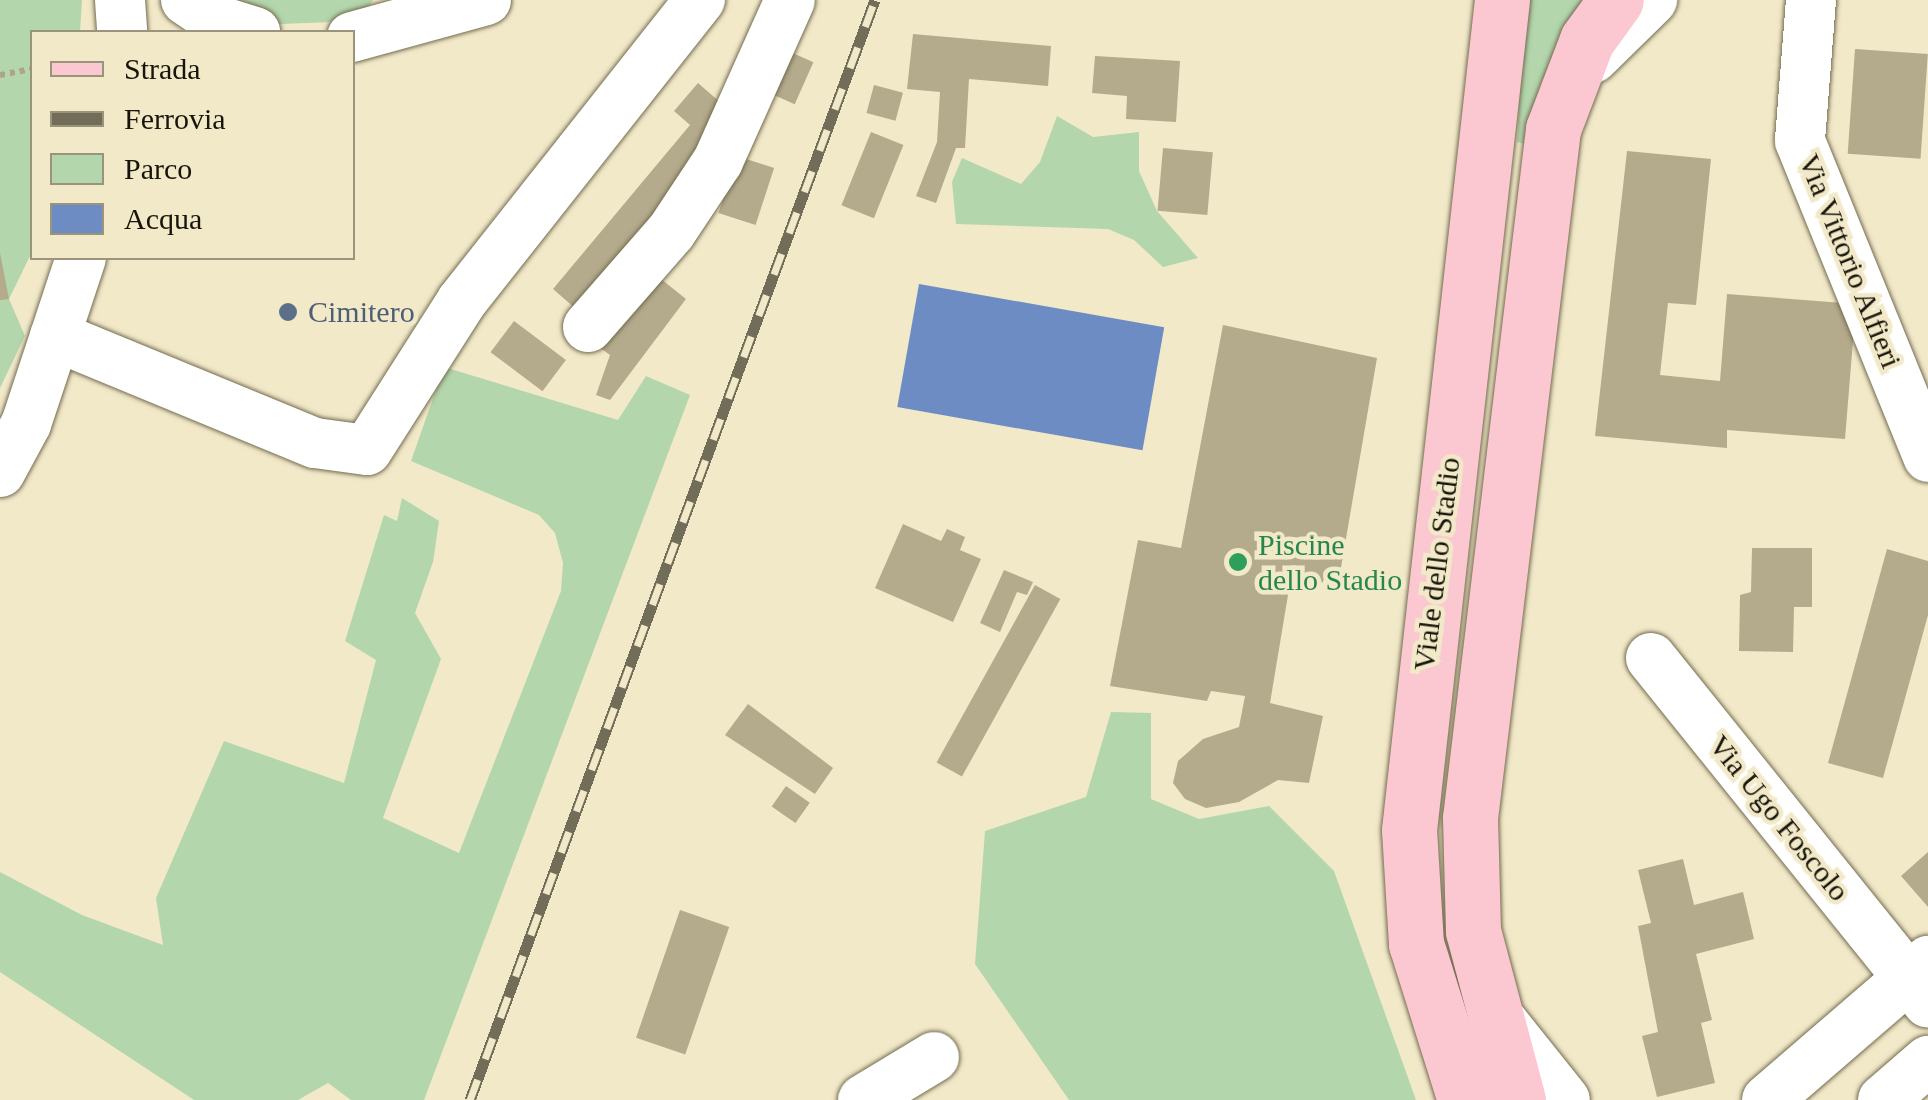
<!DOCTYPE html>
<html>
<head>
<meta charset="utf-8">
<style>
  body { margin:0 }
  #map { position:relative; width:1928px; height:1100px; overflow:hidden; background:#f2e9c9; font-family:"Times New Roman",serif }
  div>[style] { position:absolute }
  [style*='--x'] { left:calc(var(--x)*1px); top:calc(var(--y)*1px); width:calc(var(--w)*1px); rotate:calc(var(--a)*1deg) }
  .green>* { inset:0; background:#b3d6ad }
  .water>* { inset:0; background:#6e8cc4; transform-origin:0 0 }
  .building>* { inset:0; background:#b4ab8d; transform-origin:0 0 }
  .path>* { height:6px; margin-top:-3px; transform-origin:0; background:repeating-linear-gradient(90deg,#aca58c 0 5px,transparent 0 10px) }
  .roads { filter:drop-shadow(0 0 2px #746c50) drop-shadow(0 0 2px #746c50) }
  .minor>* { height:50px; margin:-25px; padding:0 25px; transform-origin:25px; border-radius:25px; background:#fff }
  .major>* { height:55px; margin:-27.5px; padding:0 27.5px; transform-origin:27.5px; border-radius:27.5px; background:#fbc7d0 }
  .rail>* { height:11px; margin-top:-5.5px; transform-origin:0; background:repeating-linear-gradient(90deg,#f2e9c9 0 22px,#726d59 0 44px); box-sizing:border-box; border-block:2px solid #726d59 }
  .dots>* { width:28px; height:28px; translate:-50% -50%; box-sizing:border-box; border:5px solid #f2e9c9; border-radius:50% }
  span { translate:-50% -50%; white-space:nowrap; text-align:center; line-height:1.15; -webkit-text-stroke:9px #f2e9c9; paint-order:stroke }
  .street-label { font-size:30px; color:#171409 }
  .service-label { font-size:30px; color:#4e5e75 }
  .left { translate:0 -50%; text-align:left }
  .leisure-label { font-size:30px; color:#27864d }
  .legend { position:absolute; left:30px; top:30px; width:325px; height:230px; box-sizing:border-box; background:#f2e9c9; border:2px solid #9a947c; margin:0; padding:12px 18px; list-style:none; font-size:30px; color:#171409 }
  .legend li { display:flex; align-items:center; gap:20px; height:50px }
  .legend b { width:50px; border:2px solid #9a947c }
</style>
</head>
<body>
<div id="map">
  <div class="green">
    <div style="clip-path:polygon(0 0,82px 0,80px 32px,32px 32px,32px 252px,9px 299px,25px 336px,0 388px)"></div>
    <div style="clip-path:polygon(207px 0,373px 0,359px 21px,253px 25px)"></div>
    <div style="clip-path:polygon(1525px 0,1598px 0,1525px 144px,1517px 142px)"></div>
    <div style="clip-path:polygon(1057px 116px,1093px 137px,1139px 132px,1139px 171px,1157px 211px,1198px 258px,1163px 267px,1134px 240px,1108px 229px,956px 224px,952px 182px,962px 158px,1021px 184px,1040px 162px)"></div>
    <div style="clip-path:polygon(444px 367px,618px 420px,646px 376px,690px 395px,424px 1100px,351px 1100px,328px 1083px,298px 1100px,194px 1100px,0 972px,0 872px,82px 915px,163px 945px,156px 898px,224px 741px,344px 783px,376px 660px,345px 641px,384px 515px,397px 521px,402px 498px,439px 521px,433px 562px,415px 613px,441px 659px,383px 818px,459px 853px,561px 591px,563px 563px,555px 533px,539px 515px,411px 461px)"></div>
    <div style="clip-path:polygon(1111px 712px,1151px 713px,1151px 799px,1199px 819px,1269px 806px,1334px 871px,1416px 1100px,1069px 1100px,975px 964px,985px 831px,1086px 797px)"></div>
  </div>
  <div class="water">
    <div style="left:919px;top:284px;width:249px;height:125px;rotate:10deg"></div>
  </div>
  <div class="building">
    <div style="clip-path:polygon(913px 34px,1051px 46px,1048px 86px,969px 79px,965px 148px,956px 148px,936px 203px,916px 196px,937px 142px,940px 92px,907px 89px)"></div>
    <div style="left:1855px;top:49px;width:73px;height:105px;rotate:4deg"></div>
    <div style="left:786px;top:50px;width:30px;height:46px;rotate:24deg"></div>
    <div style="clip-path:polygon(1095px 56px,1180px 61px,1176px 122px,1126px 119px,1127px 96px,1092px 93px)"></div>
    <div style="clip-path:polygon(698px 83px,736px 116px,584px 316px,553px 289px,690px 125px,674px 111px)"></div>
    <div style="left:874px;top:85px;width:30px;height:29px;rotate:15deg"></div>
    <div style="left:871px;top:132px;width:35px;height:79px;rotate:22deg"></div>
    <div style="left:1163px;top:148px;width:50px;height:63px;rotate:5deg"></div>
    <div style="clip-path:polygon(1627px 151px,1711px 159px,1696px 305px,1668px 303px,1660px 375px,1720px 381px,1727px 294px,1856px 304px,1845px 439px,1727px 430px,1727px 448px,1595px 436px)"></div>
    <div style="left:737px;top:156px;width:39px;height:60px;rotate:18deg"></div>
    <div style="clip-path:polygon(0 253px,9px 299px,0 300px)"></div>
    <div style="clip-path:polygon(646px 267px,686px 299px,610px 400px,596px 395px,610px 355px,586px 338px)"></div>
    <div style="left:514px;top:321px;width:65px;height:39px;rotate:37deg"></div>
    <div style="clip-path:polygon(1223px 325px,1377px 358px,1338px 585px,1291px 577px,1270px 703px,1323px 716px,1309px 783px,1278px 780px,1239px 802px,1206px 808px,1185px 799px,1173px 783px,1178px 761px,1203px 739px,1239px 727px,1245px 696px,1211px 691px,1207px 701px,1110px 686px,1138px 540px,1181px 548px)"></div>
    <div style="clip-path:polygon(903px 524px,941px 541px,947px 529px,965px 537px,960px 550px,981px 559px,953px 622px,875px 588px)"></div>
    <div style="clip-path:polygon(1752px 548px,1812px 548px,1812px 607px,1794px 607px,1793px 652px,1739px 651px,1740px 595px,1751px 592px)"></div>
    <div style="clip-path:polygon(1887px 549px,1928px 561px,1928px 615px,1883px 778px,1828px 763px)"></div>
    <div style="clip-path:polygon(1004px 570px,1033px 582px,1027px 595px,1017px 592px,1000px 632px,980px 623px)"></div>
    <div style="left:1035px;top:585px;width:29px;height:203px;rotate:29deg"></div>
    <div style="clip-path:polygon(748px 704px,833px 768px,815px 794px,725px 735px)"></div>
    <div style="left:786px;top:786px;width:29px;height:25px;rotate:35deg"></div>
    <div style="clip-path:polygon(1928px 852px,1928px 907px,1901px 876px)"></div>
    <div style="clip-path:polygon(1683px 859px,1694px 905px,1743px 892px,1754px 939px,1696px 954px,1712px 1020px,1701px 1023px,1715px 1083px,1657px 1097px,1642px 1036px,1658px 1032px,1638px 926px,1651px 923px,1638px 870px)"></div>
    <div style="left:680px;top:910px;width:52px;height:135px;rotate:19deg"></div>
  </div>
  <div class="path">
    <div style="--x:0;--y:75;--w:33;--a:-11"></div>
  </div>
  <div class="roads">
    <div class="minor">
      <div style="--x:120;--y:0;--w:32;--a:86"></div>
      <div style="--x:186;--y:0;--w:36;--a:34"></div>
      <div style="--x:216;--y:20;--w:41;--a:17.1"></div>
      <div style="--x:1811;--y:0;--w:141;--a:94.5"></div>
      <div style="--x:1800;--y:141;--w:341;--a:67.9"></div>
      <div style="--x:352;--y:37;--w:139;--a:-15.4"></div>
      <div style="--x:1593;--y:58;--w:83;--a:-44.5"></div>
      <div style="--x:588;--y:327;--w:126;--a:-48.9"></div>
      <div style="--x:671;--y:232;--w:85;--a:-56.5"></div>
      <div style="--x:718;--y:161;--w:176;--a:-65.9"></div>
      <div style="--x:55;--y:336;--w:281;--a:22.4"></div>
      <div style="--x:315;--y:443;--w:52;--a:7.7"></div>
      <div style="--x:367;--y:450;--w:177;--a:-57.5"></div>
      <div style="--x:462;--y:301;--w:384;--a:-51.7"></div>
      <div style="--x:0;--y:472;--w:55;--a:-61.6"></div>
      <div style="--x:26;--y:424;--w:175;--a:-71.7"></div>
      <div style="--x:1651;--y:658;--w:442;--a:51.2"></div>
      <div style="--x:1496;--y:1014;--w:110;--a:51.3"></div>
      <div style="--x:863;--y:1100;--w:83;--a:-31.2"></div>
      <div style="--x:1767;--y:1100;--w:213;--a:-40.8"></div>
      <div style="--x:1883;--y:1100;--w:60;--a:-40.9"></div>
    </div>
    <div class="major">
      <div style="--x:1465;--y:1100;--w:164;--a:-107.4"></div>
      <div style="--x:1416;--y:944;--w:114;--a:-93.5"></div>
      <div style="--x:1409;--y:830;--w:835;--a:-83.61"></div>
      <div style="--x:1518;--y:1100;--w:175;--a:-104.9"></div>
      <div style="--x:1473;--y:931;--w:113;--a:-91.5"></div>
      <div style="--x:1470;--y:818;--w:694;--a:-83.13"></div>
      <div style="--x:1553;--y:129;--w:95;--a:-69.1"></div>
      <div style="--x:1587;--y:40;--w:49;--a:-54.1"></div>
    </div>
  </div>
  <div class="rail">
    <div style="--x:470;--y:1100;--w:1172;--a:-69.79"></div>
  </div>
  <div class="dots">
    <div style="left:288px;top:312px;background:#5c6f8a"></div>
    <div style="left:1238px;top:562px;background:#2e9e5b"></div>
  </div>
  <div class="street-label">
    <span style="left:1850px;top:261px;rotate:68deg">Via Vittorio Alfieri</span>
    <span style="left:1437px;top:564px;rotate:-83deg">Viale dello Stadio</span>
    <span style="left:1779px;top:818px;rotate:51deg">Via Ugo Foscolo</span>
  </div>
  <div class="service-label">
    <span class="left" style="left:308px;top:312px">Cimitero</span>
  </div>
  <div class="leisure-label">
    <span class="left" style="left:1258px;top:562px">Piscine<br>dello Stadio</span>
  </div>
  <ul class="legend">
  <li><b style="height:12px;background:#fbc7d0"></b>Strada</li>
  <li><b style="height:12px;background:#726d59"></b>Ferrovia</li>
  <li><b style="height:28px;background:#b3d6ad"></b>Parco</li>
  <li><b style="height:28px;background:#6e8cc4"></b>Acqua</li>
  </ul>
</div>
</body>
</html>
